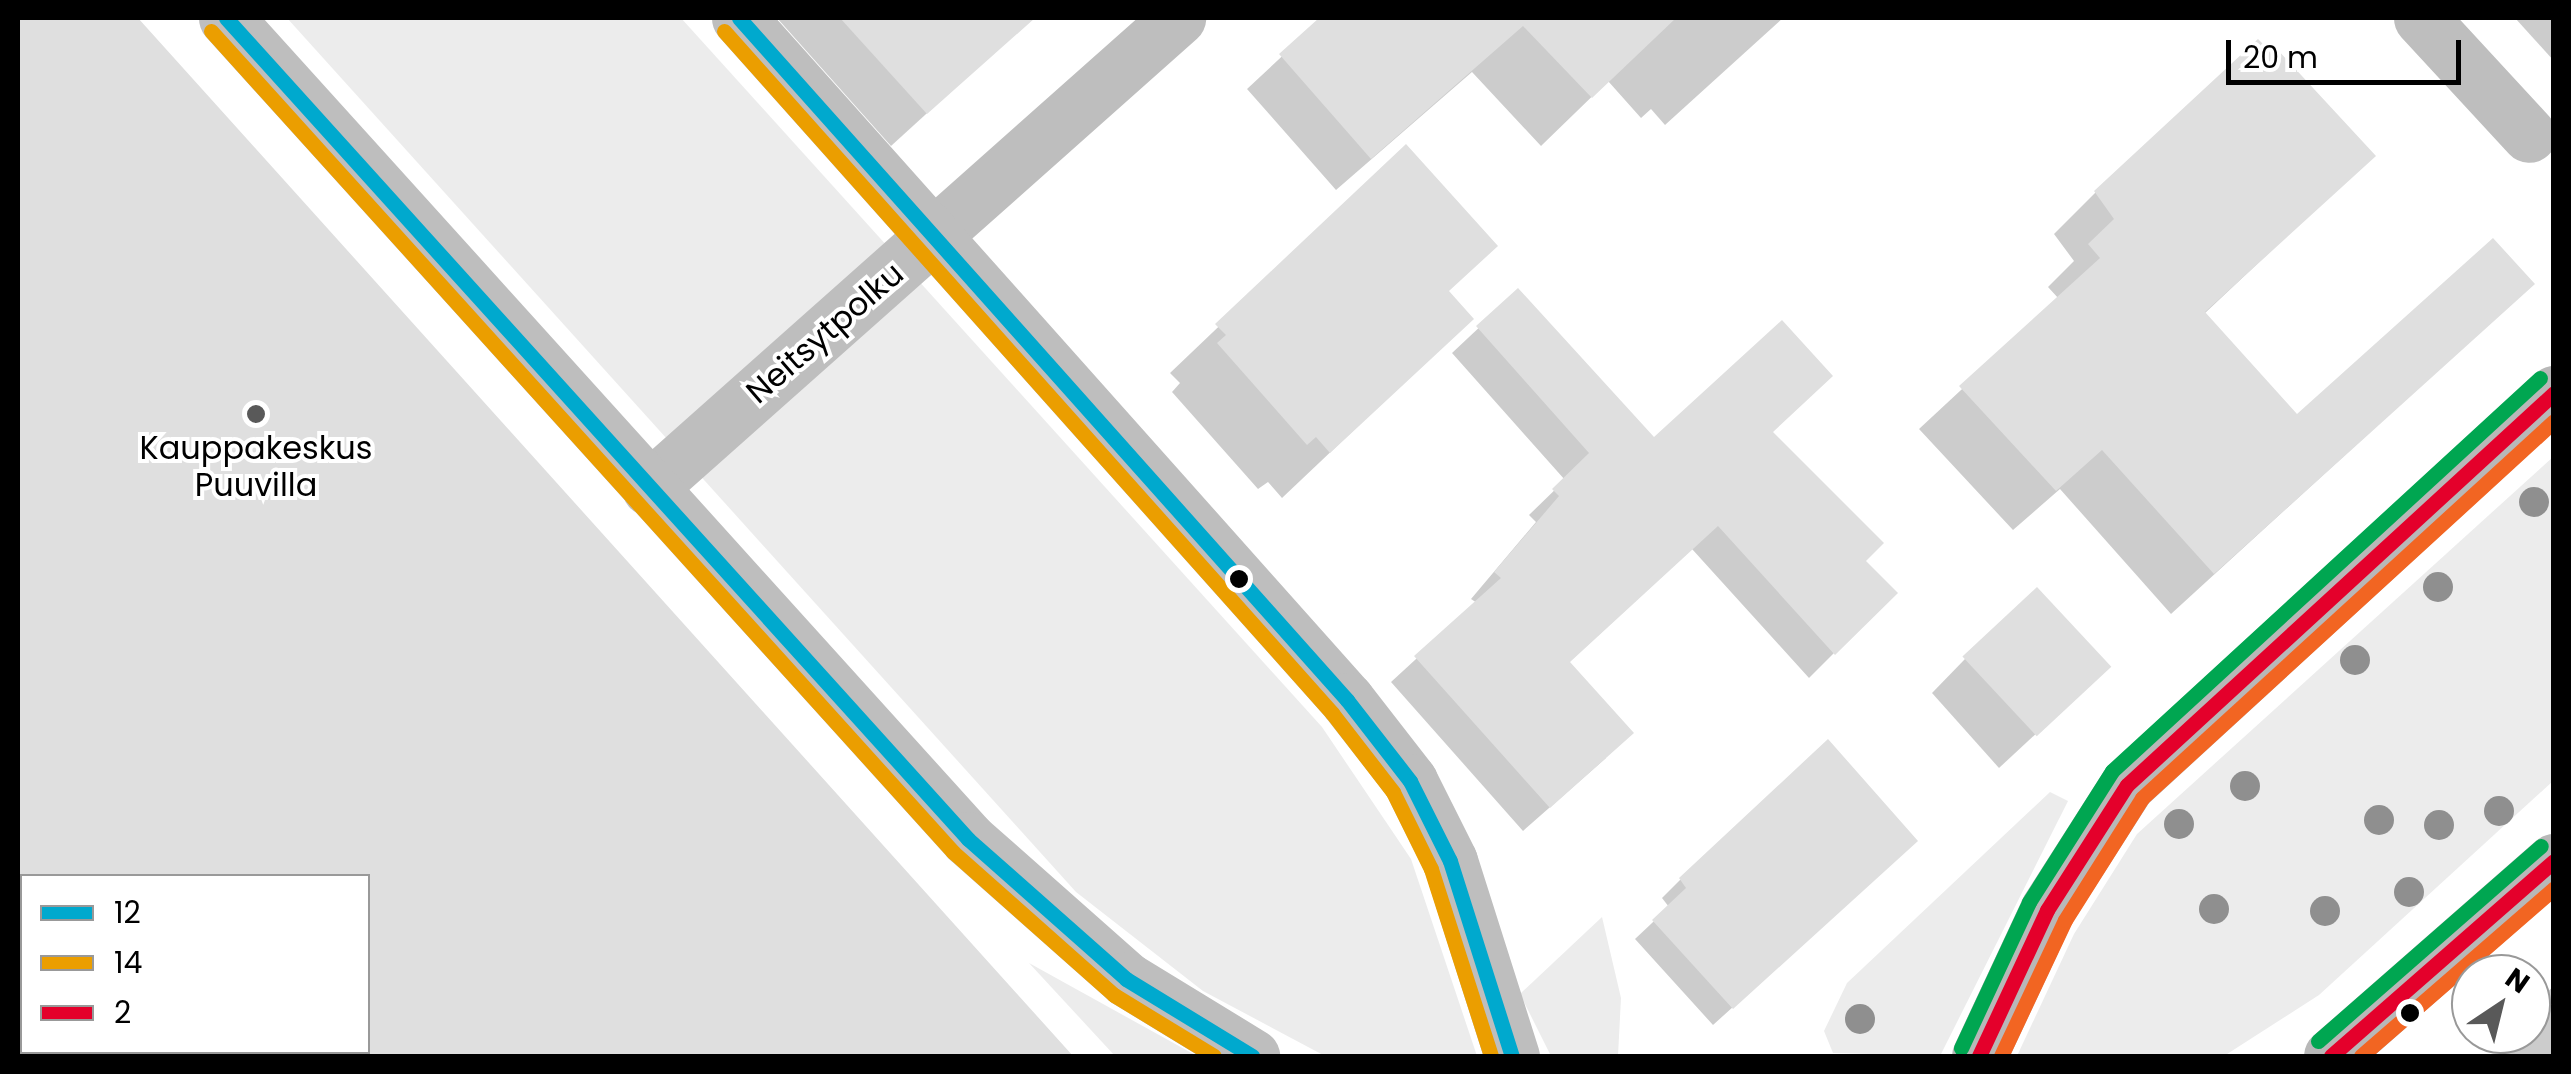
<!DOCTYPE html>
<html>
<head>
<meta charset="utf-8">
<style>
  body { margin:0 }
  #map { position:relative; width:2571px; height:1074px; overflow:hidden; background:#fff; font-family:Poppins,sans-serif }
  div>[style] { position:absolute }
  [style*='--x'] { left:calc(var(--x)*1px); top:calc(var(--y)*1px); width:calc(var(--w)*1px); rotate:calc(var(--a)*1deg) }
  .green>* { inset:0; background:#ececec }
  .shadow>* { inset:0; background:#0003 }
  .building>* { inset:0; background:#dfdfdf; transform-origin:0 0 }
  .minor>* { height:55px; margin:-27.5px; padding:0 27.5px; transform-origin:27.5px; border-radius:27.5px; background:#bebebe }
  .tertiary>* { height:55px; margin:-27.5px; padding:0 27.5px; transform-origin:27.5px; border-radius:27.5px; background:#bebebe }
  .secondary>* { height:55px; margin:-27.5px; padding:0 27.5px; transform-origin:27.5px; border-radius:27.5px; background:#b8b8b8 }
  .bus-1>* { height:15px; margin:-7.5px; padding:0 7.5px; transform-origin:7.5px; border-radius:7.5px; background:#00a9ce }
  .bus-2>* { height:15px; margin:-7.5px; padding:0 7.5px; transform-origin:7.5px; border-radius:7.5px; background:#eb9e00 }
  .bus-3>* { height:15px; margin:-7.5px; padding:0 7.5px; transform-origin:7.5px; border-radius:7.5px; background:#e4002b }
  .bus-4>* { height:15px; margin:-7.5px; padding:0 7.5px; transform-origin:7.5px; border-radius:7.5px; background:#f26522 }
  .bus-5>* { height:15px; margin:-7.5px; padding:0 7.5px; transform-origin:7.5px; border-radius:7.5px; background:#00a651 }
  .trees>* { width:30px; height:30px; margin:-15px; border-radius:50%; background:#8f8f8f }
  .dots>* { width:28px; height:28px; translate:-50% -50%; box-sizing:border-box; border:5px solid #fff; border-radius:50% }
  span { translate:-50% -50%; white-space:nowrap; text-align:center; line-height:1.15; -webkit-text-stroke:8px #fff; paint-order:stroke }
  .street-label { font-size:32px; color:#000 }
  .poi-label { font-size:32px; color:#000 }
  .frame { position:absolute; inset:0; border:20px solid #000; pointer-events:none }
  .legend { position:absolute; left:20px; top:874px; width:350px; height:180px; box-sizing:border-box; background:#fff; border:2px solid #999; margin:0; padding:12px 18px; list-style:none; font-size:30px; color:#000 }
  .legend li { display:flex; align-items:center; gap:20px; height:50px }
  .legend b { width:50px; border:2px solid #999 }
  .north { position:absolute; left:2451px; top:954px; width:100px; height:100px; box-sizing:border-box; background:#fff; border:2px solid #999; border-radius:50%; rotate:35deg; font-size:28px; font-weight:700; line-height:40px; text-align:center; color:#000 }
  .north::after { content:''; display:block; margin:auto; width:35px; height:45px; background:#595959; clip-path:polygon(50% 0,100% 100%,50% 72%,0 100%) }
  .scale { position:absolute; left:2226px; top:40px; width:235px; height:45px; box-sizing:border-box; border:5px solid #000; border-top:0; padding-left:12px; font-size:30px; line-height:35px; white-space:nowrap; color:#000; -webkit-text-stroke:8px #fff; paint-order:stroke }
</style>
</head>
<body>
<div id="map">
  <div class="green">
    <div style="clip-path:polygon(287px 18px,681px 18px,1322px 727px,1411px 859px,1477px 1056px,1325px 1056px,1203px 991px,1076px 892px)"></div>
    <div style="clip-path:polygon(2553px 457px,2553px 781px,2319px 995px,2224px 1056px,2017px 1056px,2074px 934px,2137px 834px)"></div>
    <div style="clip-path:polygon(2050px 792px,2068px 801px,1940px 1056px,1833px 1053px,1824px 1031px,1847px 983px)"></div>
    <div style="clip-path:polygon(1602px 917px,1621px 998px,1618px 1056px,1551px 1056px,1520px 994px)"></div>
    <div style="clip-path:polygon(1029px 963px,1197px 1056px,1115px 1056px)"></div>
  </div>
  <div class="shadow">
    <div style="clip-path:polygon(evenodd,18px 18px,134px 18px,1069px 1056px,18px 1056px,18px 18px,22px 876px,368px 876px,368px 1052px,22px 1052px,22px 876px)"></div>
    <div style="clip-path:polygon(777px 18px,1021px 18px,1026px 23px,891px 146px)"></div>
    <div style="clip-path:polygon(1323px 18px,1508px 18px,1515px 25px,1523px 18px,1783px 18px,1665px 125px,1651px 109px,1641px 118px,1608px 81px,1541px 146px,1472px 72px,1336px 190px,1247px 89px)"></div>
    <div style="clip-path:polygon(2515px 18px,2554px 18px,2554px 61px)"></div>
    <div style="clip-path:polygon(1406px 148px,1447px 293px,1471px 319px,1282px 498px,1268px 482px,1258px 489px,1172px 392px,1180px 383px,1170px 373px)"></div>
    <div style="clip-path:polygon(2372px 156px,2204px 314px,2297px 418px,2532px 284px,2171px 614px,2060px 489px,2013px 530px,1919px 429px,2059px 299px,2048px 287px,2074px 261px,2054px 234px,2096px 192px)"></div>
    <div style="clip-path:polygon(1517px 292px,1653px 440px,1770px 433px,1863px 561px,1894px 593px,1809px 678px,1692px 549px,1568px 663px,1606px 758px,1523px 831px,1391px 682px,1477px 603px,1471px 599px,1536px 522px,1529px 515px,1565px 480px,1452px 353px)"></div>
    <div style="clip-path:polygon(1965px 659px,2108px 667px,1999px 768px,1932px 693px)"></div>
    <div style="clip-path:polygon(1897px 859px,1713px 1025px,1635px 939px,1669px 907px,1662px 898px,1680px 880px)"></div>
    <div style="clip-path:polygon(2554px 986px,2554px 1056px,2507px 1056px,2494px 1041px,2501px 1034px,2531px 1034px,2531px 1006px)"></div>
  </div>
  <div class="building">
    <div style="clip-path:polygon(18px 18px,138px 18px,1073px 1056px,368px 1056px,368px 876px,18px 876px)"></div>
    <div style="clip-path:polygon(840px 18px,1035px 18px,927px 114px)"></div>
    <div style="clip-path:polygon(1319px 18px,1676px 18px,1592px 98px,1523px 26px,1371px 159px,1279px 54px)"></div>
    <div style="clip-path:polygon(2258px 39px,2272px 53px,2277px 49px,2376px 156px,2205px 312px,2297px 414px,2493px 238px,2535px 284px,2214px 574px,2102px 450px,2056px 491px,1959px 386px,2100px 258px,2088px 244px,2114px 219px,2094px 191px)"></div>
    <div style="clip-path:polygon(1406px 144px,1498px 246px,1449px 291px,1474px 319px,1330px 453px,1316px 437px,1307px 445px,1217px 343px,1226px 335px,1215px 324px)"></div>
    <div style="clip-path:polygon(1518px 288px,1654px 437px,1782px 320px,1833px 376px,1773px 432px,1884px 543px,1866px 561px,1898px 593px,1835px 655px,1718px 526px,1570px 662px,1634px 733px,1550px 808px,1414px 656px,1501px 578px,1494px 572px,1559px 496px,1552px 489px,1589px 453px,1476px 326px)"></div>
    <div style="left:2037px;top:587px;width:109px;height:102px;rotate:47deg"></div>
    <div style="clip-path:polygon(1828px 739px,1918px 841px,1733px 1009px,1652px 920px,1686px 888px,1679px 878px)"></div>
  </div>
  <div class="minor">
    <div style="--x:2421;--y:18;--w:159;--a:47.3"></div>
    <div style="--x:649;--y:488;--w:708;--a:-41.62"></div>
  </div>
  <div class="tertiary">
    <div style="--x:226;--y:18;--w:1107;--a:47.89"></div>
    <div style="--x:968;--y:839;--w:211;--a:41.5"></div>
    <div style="--x:1126;--y:979;--w:148;--a:31.4"></div>
    <div style="--x:739;--y:18;--w:914;--a:48.28"></div>
    <div style="--x:1347;--y:700;--w:103;--a:52.1"></div>
    <div style="--x:1410;--y:781;--w:89;--a:63.4"></div>
    <div style="--x:1450;--y:861;--w:205;--a:72.4"></div>
  </div>
  <div class="secondary">
    <div style="--x:1979;--y:1056;--w:161;--a:-65"></div>
    <div style="--x:2047;--y:910;--w:148;--a:-57.4"></div>
    <div style="--x:2127;--y:785;--w:580;--a:-42.55"></div>
    <div style="--x:2331;--y:1056;--w:296;--a:-41.2"></div>
  </div>
  <div class="bus-1">
    <div style="--x:226;--y:18;--w:1107;--a:47.89"></div>
    <div style="--x:968;--y:839;--w:211;--a:41.5"></div>
    <div style="--x:1126;--y:979;--w:148;--a:31.4"></div>
    <div style="--x:739;--y:18;--w:914;--a:48.28"></div>
    <div style="--x:1347;--y:700;--w:103;--a:52.1"></div>
    <div style="--x:1410;--y:781;--w:89;--a:63.4"></div>
    <div style="--x:1450;--y:861;--w:205;--a:72.4"></div>
  </div>
  <div class="bus-2">
    <div style="--x:211;--y:31;--w:1107;--a:47.89"></div>
    <div style="--x:953;--y:852;--w:215;--a:41.6"></div>
    <div style="--x:1114;--y:995;--w:117;--a:31.4"></div>
    <div style="--x:724;--y:31;--w:914;--a:48.28"></div>
    <div style="--x:1332;--y:713;--w:100;--a:52.3"></div>
    <div style="--x:1393;--y:792;--w:86;--a:63.7"></div>
    <div style="--x:1431;--y:869;--w:196;--a:72.2"></div>
  </div>
  <div class="bus-3">
    <div style="--x:1979;--y:1056;--w:161;--a:-65"></div>
    <div style="--x:2047;--y:910;--w:148;--a:-57.4"></div>
    <div style="--x:2127;--y:785;--w:580;--a:-42.55"></div>
    <div style="--x:2331;--y:1056;--w:296;--a:-41.2"></div>
  </div>
  <div class="bus-4">
    <div style="--x:2001;--y:1056;--w:150;--a:-64.8"></div>
    <div style="--x:2065;--y:920;--w:144;--a:-57.7"></div>
    <div style="--x:2142;--y:798;--w:558;--a:-42.46"></div>
    <div style="--x:2361;--y:1056;--w:256;--a:-41"></div>
  </div>
  <div class="bus-5">
    <div style="--x:2318;--y:1041;--w:296;--a:-41.2"></div>
    <div style="--x:1961;--y:1048;--w:161;--a:-65"></div>
    <div style="--x:2029;--y:902;--w:155;--a:-57.6"></div>
    <div style="--x:2112;--y:771;--w:581;--a:-42.56"></div>
  </div>
  <div class="trees">
    <div style="left:2534px;top:502px"></div>
    <div style="left:2438px;top:587px"></div>
    <div style="left:2355px;top:660px"></div>
    <div style="left:2245px;top:786px"></div>
    <div style="left:2499px;top:811px"></div>
    <div style="left:2379px;top:820px"></div>
    <div style="left:2179px;top:824px"></div>
    <div style="left:2439px;top:825px"></div>
    <div style="left:2409px;top:892px"></div>
    <div style="left:2214px;top:909px"></div>
    <div style="left:2325px;top:911px"></div>
    <div style="left:1860px;top:1019px"></div>
  </div>
  <div class="dots">
    <div style="left:256px;top:414px;background:#595959"></div>
    <div style="left:1239px;top:579px;background:#000"></div>
    <div style="left:2410px;top:1013px;background:#000"></div>
  </div>
  <div class="street-label">
    <span style="left:825px;top:333px;rotate:-41deg">Neitsytpolku</span>
  </div>
  <div class="poi-label">
    <span style="left:256px;top:467px">Kauppakeskus<br>Puuvilla</span>
  </div>
  <div class="frame"></div>
  <ul class="legend">
  <li><b style="height:12px;background:#00a9ce"></b>12</li>
  <li><b style="height:12px;background:#eb9e00"></b>14</li>
  <li><b style="height:12px;background:#e4002b"></b>2</li>
  </ul>
  <div class="north">N</div>
  <div class="scale">20 m</div>
</div>
</body>
</html>
